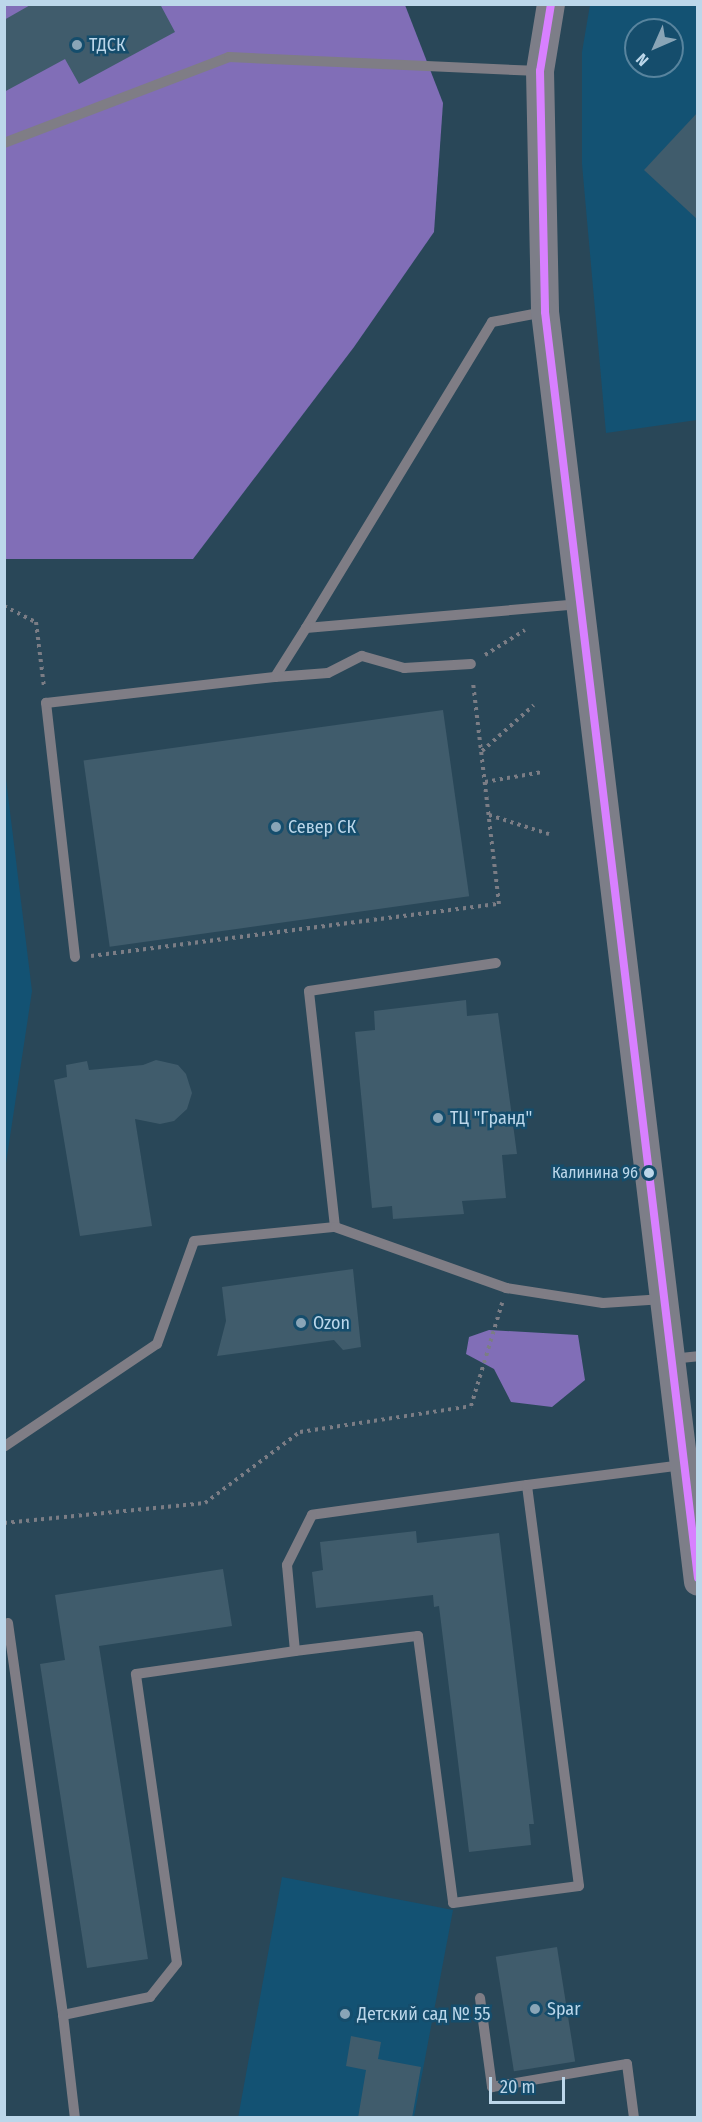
<!DOCTYPE html>
<html>
<head>
<meta charset="utf-8">
<style>
  body { margin:0 }
  #map { position:relative; width:702px; height:2122px; overflow:hidden; background:#294758; font-family:"Fira Sans Condensed",sans-serif }
  div>[style] { position:absolute }
  [style*='--x'] { left:calc(var(--x)*1px); top:calc(var(--y)*1px); width:calc(var(--w)*1px); rotate:calc(var(--a)*1deg) }
  .built>* { inset:0; background:#135273 }
  .forest>* { inset:0; background:#816eb7 }
  .building>* { inset:0; background:#405c6c; transform-origin:0 0 }
  .path>* { height:4px; margin-top:-2px; transform-origin:0; background:repeating-linear-gradient(90deg,#7b7d85 0 3px,transparent 0 7.5px) }
  .lane>* { height:10px; margin:-5px; padding:0 5px; transform-origin:5px; border-radius:5px; background:#7f7d85 }
  .secondary>* { height:28px; margin:-14px; padding:0 14px; transform-origin:14px; border-radius:14px; background:#7d7e88 }
  .bus-1>* { height:8px; margin:-4px; padding:0 4px; transform-origin:4px; border-radius:4px; background:#d880ff }
  .dots>* { width:16px; height:16px; translate:-50% -50%; box-sizing:border-box; border:3px solid #154d6c; border-radius:50% }
  span { translate:-50% -50%; white-space:nowrap; text-align:center; line-height:1.15; -webkit-text-stroke:5px #154d6c; paint-order:stroke }
  .bus-label { font-size:16px; color:#bcd7ea }
  .right { translate:-100% -50%; text-align:right }
  .poi-label { font-size:18px; color:#bcd7ea }
  .left { translate:0 -50%; text-align:left }
  .frame { position:absolute; inset:0; border:6px solid #bcd7ea; pointer-events:none }
  .north { position:absolute; left:624px; top:18px; width:60px; height:60px; box-sizing:border-box; background:#154d6c; border:2px solid #58849e; border-radius:50%; rotate:225deg; font-size:16px; font-weight:700; line-height:24px; text-align:center; color:#bcd7ea }
  .north::after { content:''; display:block; margin:auto; width:21px; height:27px; background:#89a5b7; clip-path:polygon(50% 0,100% 100%,50% 72%,0 100%) }
  .scale { position:absolute; left:489px; top:2077px; width:76px; height:27px; box-sizing:border-box; border:3px solid #bcd7ea; border-top:0; padding-left:8px; font-size:18px; line-height:21px; white-space:nowrap; color:#bcd7ea; -webkit-text-stroke:4px #154d6c; paint-order:stroke }
</style>
</head>
<body>
<div id="map">
  <div class="built">
    <div style="clip-path:polygon(evenodd,590px 5px,697px 5px,697px 420px,606px 433px,582px 164px,582px 52px,590px 5px,636px 30px,672px 30px,672px 66px,636px 66px,636px 30px)"></div>
    <div style="clip-path:polygon(5px 771px,32px 991px,5px 1170px)"></div>
    <div style="clip-path:polygon(282px 1877px,453px 1910px,414px 2117px,238px 2118px)"></div>
  </div>
  <div class="forest">
    <div style="clip-path:polygon(5px 5px,405px 5px,443px 103px,434px 232px,354px 347px,193px 559px,5px 559px)"></div>
    <div style="clip-path:polygon(489px 1330px,578px 1335px,585px 1380px,552px 1407px,511px 1402px,494px 1369px,466px 1354px,469px 1337px)"></div>
  </div>
  <div class="building">
    <div style="clip-path:polygon(32px 4px,160px 4px,175px 32px,79px 84px,65px 59px,4px 92px,4px 20px)"></div>
    <div style="clip-path:polygon(698px 112px,698px 220px,644px 170px)"></div>
    <div style="left:443px;top:710px;width:188px;height:363px;rotate:82deg"></div>
    <div style="clip-path:polygon(466px 1000px,467px 1016px,498px 1013px,517px 1154px,502px 1155px,506px 1198px,462px 1201px,464px 1214px,393px 1219px,392px 1206px,372px 1208px,355px 1032px,375px 1030px,374px 1011px)"></div>
    <div style="clip-path:polygon(156px 1060px,178px 1065px,186px 1074px,192px 1093px,187px 1109px,174px 1121px,160px 1124px,135px 1119px,152px 1226px,80px 1236px,54px 1080px,67px 1077px,66px 1065px,87px 1061px,89px 1070px,143px 1065px)"></div>
    <div style="clip-path:polygon(353px 1269px,361px 1347px,343px 1350px,334px 1340px,217px 1356px,226px 1321px,222px 1287px)"></div>
    <div style="clip-path:polygon(416px 1531px,417px 1543px,499px 1533px,534px 1824px,529px 1824px,531px 1845px,469px 1852px,439px 1606px,434px 1607px,433px 1595px,316px 1608px,312px 1572px,323px 1570px,320px 1542px)"></div>
    <div style="clip-path:polygon(223px 1569px,232px 1626px,99px 1646px,148px 1959px,87px 1968px,40px 1664px,65px 1660px,55px 1595px)"></div>
    <div style="left:557px;top:1947px;width:116px;height:62px;rotate:81deg"></div>
    <div style="clip-path:polygon(351px 2036px,381px 2042px,378px 2059px,421px 2067px,412px 2118px,358px 2118px,366px 2070px,346px 2066px)"></div>
  </div>
  <div class="path">
    <div style="--x:4;--y:606;--w:36;--a:27"></div>
    <div style="--x:36;--y:622;--w:65;--a:83"></div>
    <div style="--x:485;--y:655;--w:47;--a:-32"></div>
    <div style="--x:482;--y:751;--w:69;--a:-41.5"></div>
    <div style="--x:485;--y:782;--w:58;--a:-10"></div>
    <div style="--x:489;--y:815;--w:63;--a:17.6"></div>
    <div style="--x:91;--y:956;--w:411;--a:-7.3"></div>
    <div style="--x:499;--y:904;--w:224;--a:-96.7"></div>
    <div style="--x:4;--y:1523;--w:202;--a:-5.7"></div>
    <div style="--x:205;--y:1503;--w:119;--a:-36.8"></div>
    <div style="--x:300;--y:1432;--w:173;--a:-8.6"></div>
    <div style="--x:471;--y:1406;--w:108;--a:-73.2"></div>
  </div>
  <div class="lane">
    <div style="--x:4;--y:143;--w:241;--a:-20.9"></div>
    <div style="--x:229;--y:57;--w:311;--a:2.6"></div>
    <div style="--x:544;--y:312;--w:53;--a:169.1"></div>
    <div style="--x:492;--y:322;--w:358;--a:121.3"></div>
    <div style="--x:306;--y:628;--w:275;--a:-5"></div>
    <div style="--x:275;--y:677;--w:53;--a:-4.3"></div>
    <div style="--x:328;--y:673;--w:38;--a:-27"></div>
    <div style="--x:362;--y:656;--w:44;--a:15.9"></div>
    <div style="--x:404;--y:668;--w:67;--a:-3.4"></div>
    <div style="--x:75;--y:957;--w:256;--a:-96.5"></div>
    <div style="--x:46;--y:703;--w:230;--a:-6.5"></div>
    <div style="--x:275;--y:677;--w:58;--a:-57.7"></div>
    <div style="--x:335;--y:1227;--w:237;--a:-96.3"></div>
    <div style="--x:309;--y:991;--w:189;--a:-8.5"></div>
    <div style="--x:671;--y:1359;--w:27;--a:-6"></div>
    <div style="--x:5;--y:1446;--w:183;--a:-33.9"></div>
    <div style="--x:157;--y:1344;--w:109;--a:-70.2"></div>
    <div style="--x:194;--y:1241;--w:142;--a:-5.7"></div>
    <div style="--x:335;--y:1227;--w:182;--a:19.6"></div>
    <div style="--x:506;--y:1288;--w:98;--a:8.8"></div>
    <div style="--x:603;--y:1303;--w:61;--a:-3.8"></div>
    <div style="--x:527;--y:1485;--w:217;--a:172.1"></div>
    <div style="--x:312;--y:1515;--w:56;--a:116.6"></div>
    <div style="--x:287;--y:1565;--w:86;--a:84.7"></div>
    <div style="--x:295;--y:1651;--w:124;--a:-7"></div>
    <div style="--x:418;--y:1636;--w:269;--a:82.5"></div>
    <div style="--x:453;--y:1903;--w:127;--a:-7.7"></div>
    <div style="--x:579;--y:1886;--w:404;--a:-97.4"></div>
    <div style="--x:527;--y:1485;--w:157;--a:-7.3"></div>
    <div style="--x:8;--y:1623;--w:396;--a:82"></div>
    <div style="--x:63;--y:2015;--w:89;--a:-11.7"></div>
    <div style="--x:150;--y:1997;--w:43;--a:-51.5"></div>
    <div style="--x:177;--y:1963;--w:292;--a:-98.1"></div>
    <div style="--x:136;--y:1674;--w:161;--a:-8.2"></div>
    <div style="--x:480;--y:1998;--w:90;--a:82.3"></div>
    <div style="--x:492;--y:2087;--w:137;--a:-9.7"></div>
    <div style="--x:627;--y:2064;--w:54;--a:82.6"></div>
    <div style="--x:63;--y:2015;--w:104;--a:83.4"></div>
  </div>
  <div class="secondary">
    <div style="--x:551;--y:4;--w:68;--a:99.3"></div>
    <div style="--x:540;--y:71;--w:241;--a:88.8"></div>
    <div style="--x:545;--y:312;--w:1279;--a:83.13"></div>
  </div>
  <div class="bus-1">
    <div style="--x:551;--y:4;--w:68;--a:99.3"></div>
    <div style="--x:540;--y:71;--w:241;--a:88.8"></div>
    <div style="--x:545;--y:312;--w:1275;--a:83.11"></div>
  </div>
  <div class="dots">
    <div style="left:77px;top:45px;background:#89a5b7"></div>
    <div style="left:276px;top:827px;background:#89a5b7"></div>
    <div style="left:438px;top:1118px;background:#89a5b7"></div>
    <div style="left:649px;top:1173px;background:#bcd7ea"></div>
    <div style="left:301px;top:1323px;background:#89a5b7"></div>
    <div style="left:535px;top:2009px;background:#89a5b7"></div>
    <div style="left:345px;top:2014px;background:#89a5b7"></div>
  </div>
  <div class="bus-label">
    <span class="right" style="left:638px;top:1173px">Калинина 96</span>
  </div>
  <div class="poi-label">
    <span class="left" style="left:89px;top:45px">ТДСК</span>
    <span class="left" style="left:288px;top:827px">Север СК</span>
    <span class="left" style="left:450px;top:1118px">ТЦ "Гранд"</span>
    <span class="left" style="left:313px;top:1323px">Ozon</span>
    <span class="left" style="left:547px;top:2009px">Spar</span>
    <span class="left" style="left:357px;top:2014px">Детский сад № 55</span>
  </div>
  <div class="frame"></div>
  <div class="north">N</div>
  <div class="scale">20 m</div>
</div>
</body>
</html>
